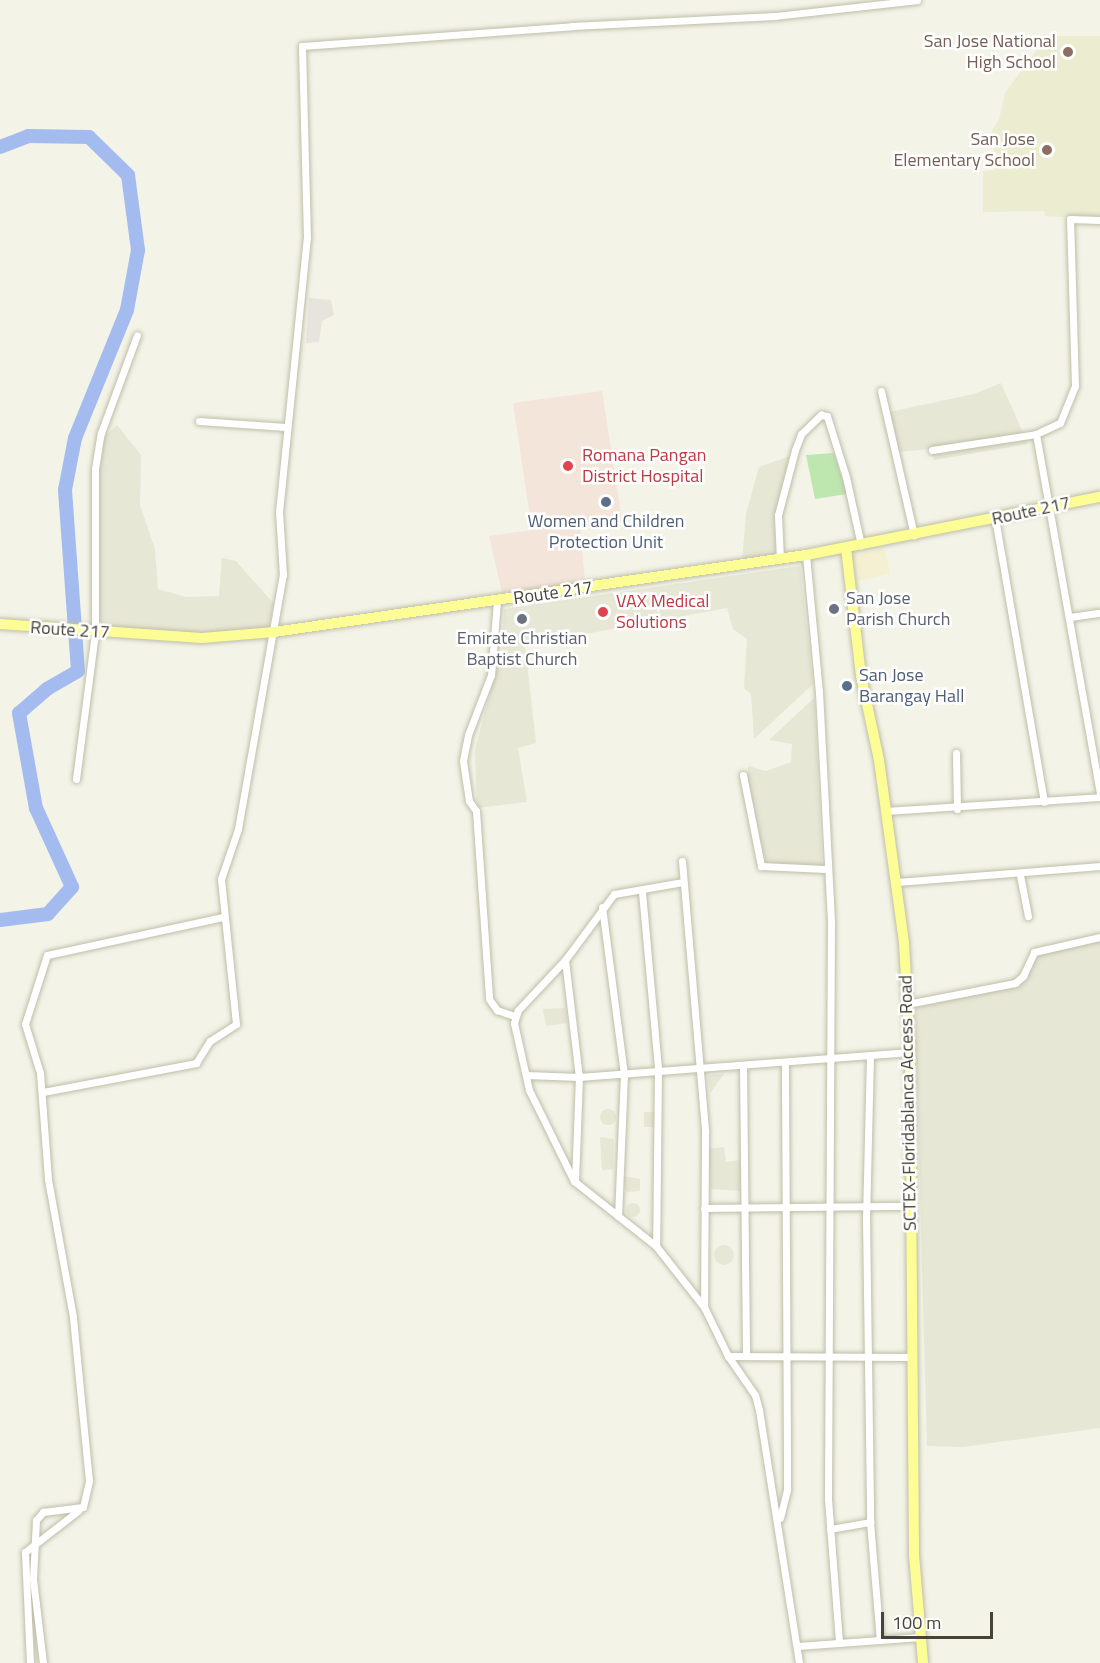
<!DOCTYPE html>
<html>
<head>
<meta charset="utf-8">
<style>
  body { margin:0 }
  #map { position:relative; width:1100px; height:1663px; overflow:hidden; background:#f3f3e7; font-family:"Titillium Web",sans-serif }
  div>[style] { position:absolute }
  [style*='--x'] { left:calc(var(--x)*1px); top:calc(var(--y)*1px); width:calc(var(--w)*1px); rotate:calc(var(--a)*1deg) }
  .residential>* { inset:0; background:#e7e7d5; transform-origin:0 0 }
  .round { border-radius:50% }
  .commercial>* { inset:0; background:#f5f0d2; transform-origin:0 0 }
  .industrial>* { inset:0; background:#e6e4dc }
  .education>* { inset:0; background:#ececd1 }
  .medical>* { inset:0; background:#f4e5da }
  .green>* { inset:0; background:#bee7b0 }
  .river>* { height:14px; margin:-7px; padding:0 7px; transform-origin:7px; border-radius:7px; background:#a4bbf0 }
  .roads { filter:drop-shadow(0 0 2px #bfbea9) drop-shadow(0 0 2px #bfbea9) }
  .minor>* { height:7px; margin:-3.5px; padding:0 3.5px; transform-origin:3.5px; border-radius:3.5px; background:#fff }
  .primary>* { height:10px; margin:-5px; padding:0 5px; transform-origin:5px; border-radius:5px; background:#fdfd96 }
  .dots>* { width:16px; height:16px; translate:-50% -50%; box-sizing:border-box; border:3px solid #fff; border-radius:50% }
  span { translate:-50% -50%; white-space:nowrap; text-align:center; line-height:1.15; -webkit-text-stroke:5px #fff; paint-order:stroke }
  .education-label { font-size:18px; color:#785e54 }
  .right { translate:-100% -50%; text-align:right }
  .health-label { font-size:18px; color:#be3a42 }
  .left { translate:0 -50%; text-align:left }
  .street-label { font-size:18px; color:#464436 }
  .service-label { font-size:18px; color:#4e5e75 }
  .worship-label { font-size:18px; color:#5b616d }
  .scale { position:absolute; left:881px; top:1612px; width:112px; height:27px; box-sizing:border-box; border:3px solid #464436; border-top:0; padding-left:8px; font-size:18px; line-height:21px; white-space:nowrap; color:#464436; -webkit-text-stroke:4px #fff; paint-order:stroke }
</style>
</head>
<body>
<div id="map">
  <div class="residential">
    <div style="clip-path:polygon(1001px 383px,1028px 444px,934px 460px,929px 449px,898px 452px,889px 412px,974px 394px)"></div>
    <div style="clip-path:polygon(117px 425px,141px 455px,140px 505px,155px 549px,158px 589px,186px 597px,219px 596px,222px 558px,236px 561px,274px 604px,268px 630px,182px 635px,98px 629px,95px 492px,103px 438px)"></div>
    <div style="clip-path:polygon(793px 455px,774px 522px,777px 559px,742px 561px,746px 514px,759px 467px)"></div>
    <div style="clip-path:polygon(800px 566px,813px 684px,754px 739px,751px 694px,744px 688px,747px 639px,733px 629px,727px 608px,525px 645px,536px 743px,518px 748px,527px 802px,477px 808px,475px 750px,502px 648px,504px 609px)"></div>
    <div style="clip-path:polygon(814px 698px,822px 866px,767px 865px,748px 791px,748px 766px,766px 771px,791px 762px,792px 744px,769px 740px)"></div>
    <div style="clip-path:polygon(1100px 941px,1100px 1428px,963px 1447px,927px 1446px,915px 1008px,1019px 984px,1034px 956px)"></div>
    <div style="clip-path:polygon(565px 1008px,567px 1023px,546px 1026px,543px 1009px)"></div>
    <div style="clip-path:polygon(724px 1074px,710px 1093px,708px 1075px)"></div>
    <div class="round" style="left:600px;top:1109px;width:16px;height:16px"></div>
    <div style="left:644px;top:1112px;width:12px;height:15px"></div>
    <div style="clip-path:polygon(600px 1137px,614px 1139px,613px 1169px,602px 1170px)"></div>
    <div style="clip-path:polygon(724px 1147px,726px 1162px,741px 1160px,742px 1191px,711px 1189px,708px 1149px)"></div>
    <div style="clip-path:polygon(623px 1176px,640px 1179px,640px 1191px,626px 1192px)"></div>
    <div class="round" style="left:626px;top:1203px;width:14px;height:14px"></div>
    <div class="round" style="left:714px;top:1245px;width:20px;height:20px"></div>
  </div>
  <div class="commercial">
    <div style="left:884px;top:548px;width:26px;height:33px;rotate:77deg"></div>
  </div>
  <div class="industrial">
    <div style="clip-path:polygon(309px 298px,331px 300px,334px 315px,322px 321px,319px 342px,306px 343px)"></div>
  </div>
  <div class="education">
    <div style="clip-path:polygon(1047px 36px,1100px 36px,1100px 219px,1045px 216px,1044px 211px,983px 212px,983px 171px,996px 170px,992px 130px,999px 120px,1005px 93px)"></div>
  </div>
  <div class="medical">
    <div style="clip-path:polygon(602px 391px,622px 521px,580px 527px,585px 580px,502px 593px,489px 536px,532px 530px,513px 403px)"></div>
  </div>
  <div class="green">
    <div style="clip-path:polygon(834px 453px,847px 494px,815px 499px,806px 455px)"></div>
  </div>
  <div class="river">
    <div style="--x:0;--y:147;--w:30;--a:-21"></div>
    <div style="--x:28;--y:136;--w:61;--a:0.9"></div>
    <div style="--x:89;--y:137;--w:54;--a:44.3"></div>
    <div style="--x:128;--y:175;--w:76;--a:82.4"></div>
    <div style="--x:138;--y:250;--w:61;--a:100.4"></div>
    <div style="--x:127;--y:310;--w:138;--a:112.1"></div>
    <div style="--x:75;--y:438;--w:53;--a:100.9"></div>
    <div style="--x:65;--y:490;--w:181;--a:85.9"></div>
    <div style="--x:78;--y:671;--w:36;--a:150"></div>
    <div style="--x:47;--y:689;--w:37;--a:139"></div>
    <div style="--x:19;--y:713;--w:97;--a:79.9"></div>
    <div style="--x:36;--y:808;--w:87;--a:65.5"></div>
    <div style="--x:72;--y:887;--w:36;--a:132"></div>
    <div style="--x:48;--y:914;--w:48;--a:172.9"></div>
  </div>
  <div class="roads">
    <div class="minor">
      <div style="--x:881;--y:391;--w:148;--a:77.1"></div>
      <div style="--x:199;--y:421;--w:87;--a:3.9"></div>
      <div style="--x:1036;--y:434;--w:367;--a:79.9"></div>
      <div style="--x:932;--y:450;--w:105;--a:-8.7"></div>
      <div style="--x:1036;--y:434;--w:26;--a:-25"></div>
      <div style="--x:1060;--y:423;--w:40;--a:-68"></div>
      <div style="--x:1075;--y:386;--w:167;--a:-91.7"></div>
      <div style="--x:1070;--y:219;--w:30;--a:2"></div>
      <div style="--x:995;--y:518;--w:288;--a:80.2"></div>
      <div style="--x:806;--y:555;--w:138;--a:84.6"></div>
      <div style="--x:819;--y:692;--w:229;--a:87"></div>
      <div style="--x:831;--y:921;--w:578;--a:90.3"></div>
      <div style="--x:828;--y:1499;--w:144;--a:85.6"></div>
      <div style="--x:780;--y:559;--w:44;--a:-92.6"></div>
      <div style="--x:778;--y:515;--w:67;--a:-75.3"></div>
      <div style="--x:795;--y:450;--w:17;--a:-69"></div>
      <div style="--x:801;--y:434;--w:28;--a:-44"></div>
      <div style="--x:821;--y:415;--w:6;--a:9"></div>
      <div style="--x:827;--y:416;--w:64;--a:72.7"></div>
      <div style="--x:846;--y:477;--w:70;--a:77.6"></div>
      <div style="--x:497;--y:601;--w:74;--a:94.6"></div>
      <div style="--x:491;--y:675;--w:64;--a:111"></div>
      <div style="--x:468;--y:735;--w:26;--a:101"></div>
      <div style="--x:463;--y:761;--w:40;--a:81.5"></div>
      <div style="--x:469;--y:801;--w:12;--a:55"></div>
      <div style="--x:476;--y:811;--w:188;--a:86"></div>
      <div style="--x:489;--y:999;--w:14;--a:54"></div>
      <div style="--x:497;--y:1010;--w:18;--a:19"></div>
      <div style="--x:1070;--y:617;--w:30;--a:-8"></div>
      <div style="--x:956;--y:753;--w:56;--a:89"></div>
      <div style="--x:743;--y:775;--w:93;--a:78.8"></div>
      <div style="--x:761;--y:866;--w:64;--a:2.7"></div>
      <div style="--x:76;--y:779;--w:147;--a:-82.6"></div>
      <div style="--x:95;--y:633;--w:164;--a:-90"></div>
      <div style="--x:95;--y:469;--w:36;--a:-81"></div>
      <div style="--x:101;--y:433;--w:104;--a:-69.8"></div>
      <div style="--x:885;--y:811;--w:215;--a:-3.7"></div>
      <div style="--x:682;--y:861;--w:272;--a:85.1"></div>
      <div style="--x:705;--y:1132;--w:175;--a:90.3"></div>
      <div style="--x:704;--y:1307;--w:55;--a:63.9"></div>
      <div style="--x:728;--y:1356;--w:47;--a:55.3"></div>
      <div style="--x:755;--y:1395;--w:16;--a:75"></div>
      <div style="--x:759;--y:1410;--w:256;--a:81"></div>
      <div style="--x:1020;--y:875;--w:42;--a:79"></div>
      <div style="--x:683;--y:882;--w:70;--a:170.1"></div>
      <div style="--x:614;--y:894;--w:82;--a:126.6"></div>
      <div style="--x:565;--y:960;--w:69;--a:133.2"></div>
      <div style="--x:518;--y:1010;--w:14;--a:107"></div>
      <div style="--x:514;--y:1023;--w:69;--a:77.4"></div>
      <div style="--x:529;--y:1090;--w:102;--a:63.7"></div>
      <div style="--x:574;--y:1181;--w:105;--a:38.4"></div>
      <div style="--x:656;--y:1246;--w:78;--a:51.8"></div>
      <div style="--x:897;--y:882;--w:204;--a:-4.5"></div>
      <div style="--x:642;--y:892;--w:178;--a:84.8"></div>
      <div style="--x:658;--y:1069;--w:177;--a:90.6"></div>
      <div style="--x:602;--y:907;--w:168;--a:82.5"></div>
      <div style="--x:624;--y:1074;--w:142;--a:92.4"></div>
      <div style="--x:565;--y:960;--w:118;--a:83.2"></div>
      <div style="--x:579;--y:1077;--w:102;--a:92.2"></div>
      <div style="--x:907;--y:1004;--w:110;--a:-11"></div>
      <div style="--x:1015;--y:983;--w:11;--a:-41"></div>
      <div style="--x:1023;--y:976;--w:26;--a:-65"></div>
      <div style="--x:1034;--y:952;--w:68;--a:-12.8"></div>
      <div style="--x:870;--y:1056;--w:162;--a:91.4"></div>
      <div style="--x:866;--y:1218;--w:304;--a:89.2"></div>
      <div style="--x:870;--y:1522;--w:118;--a:85.2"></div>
      <div style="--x:743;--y:1065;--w:290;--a:89.4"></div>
      <div style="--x:526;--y:1075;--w:53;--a:2.2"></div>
      <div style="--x:579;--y:1077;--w:332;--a:-4.3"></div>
      <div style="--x:43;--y:1092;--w:156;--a:-10.7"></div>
      <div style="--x:196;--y:1063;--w:26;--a:-58"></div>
      <div style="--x:210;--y:1041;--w:31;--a:-33"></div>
      <div style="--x:236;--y:1024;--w:146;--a:-95.9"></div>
      <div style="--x:221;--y:879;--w:53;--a:-71.2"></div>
      <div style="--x:238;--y:829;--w:258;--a:-80"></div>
      <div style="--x:283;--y:575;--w:63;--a:-93.6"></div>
      <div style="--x:279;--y:512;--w:275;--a:-84.2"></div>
      <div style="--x:307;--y:238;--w:192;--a:-91.5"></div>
      <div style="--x:302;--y:46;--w:271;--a:-4.2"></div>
      <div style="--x:572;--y:26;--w:203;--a:-2.8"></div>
      <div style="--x:775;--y:16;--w:143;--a:-6.4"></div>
      <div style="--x:704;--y:1208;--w:206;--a:-0.6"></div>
      <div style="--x:728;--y:1356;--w:183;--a:0.3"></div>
      <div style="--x:780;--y:1518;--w:30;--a:-76"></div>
      <div style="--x:787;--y:1489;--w:34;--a:-90"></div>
      <div style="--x:787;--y:1455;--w:392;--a:-90.3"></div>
      <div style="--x:830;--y:1529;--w:41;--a:-9.9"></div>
      <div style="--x:798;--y:1646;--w:123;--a:-4.2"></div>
      <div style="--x:30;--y:1663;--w:111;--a:-92.6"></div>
      <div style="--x:25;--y:1552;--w:68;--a:-37.9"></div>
      <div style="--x:43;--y:1663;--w:85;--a:-96.8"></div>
      <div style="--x:33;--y:1579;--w:59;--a:-87.1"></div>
      <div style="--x:36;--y:1520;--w:11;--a:-49"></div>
      <div style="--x:43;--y:1512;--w:40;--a:-7.1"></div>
      <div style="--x:83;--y:1507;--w:27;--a:-77"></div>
      <div style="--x:89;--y:1481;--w:165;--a:-95.6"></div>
      <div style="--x:73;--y:1317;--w:140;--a:-100.3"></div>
      <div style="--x:48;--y:1179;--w:106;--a:-94.3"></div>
      <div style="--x:40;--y:1073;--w:51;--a:-107"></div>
      <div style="--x:25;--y:1024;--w:72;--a:-72.3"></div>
      <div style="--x:47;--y:955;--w:180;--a:-12.2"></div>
    </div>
    <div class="primary">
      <div style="--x:846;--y:548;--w:129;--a:83.3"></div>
      <div style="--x:861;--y:676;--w:86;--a:77.9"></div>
      <div style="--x:879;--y:760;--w:185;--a:82.2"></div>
      <div style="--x:904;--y:943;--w:109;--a:86.8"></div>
      <div style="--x:910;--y:1052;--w:503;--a:89.54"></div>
      <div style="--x:914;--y:1555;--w:108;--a:85.2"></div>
      <div style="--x:0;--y:624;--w:202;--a:4"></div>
      <div style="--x:202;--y:638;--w:72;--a:-4.8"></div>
      <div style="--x:274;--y:632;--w:538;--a:-8.24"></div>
      <div style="--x:806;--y:555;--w:300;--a:-11.2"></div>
    </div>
  </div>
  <div class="dots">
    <div style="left:1068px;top:52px;background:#8d6e63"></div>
    <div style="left:1047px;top:150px;background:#8d6e63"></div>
    <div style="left:568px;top:466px;background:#e0444e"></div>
    <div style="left:606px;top:502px;background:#5c6f8a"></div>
    <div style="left:834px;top:609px;background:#6b7280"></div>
    <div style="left:603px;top:612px;background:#e0444e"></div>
    <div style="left:522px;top:619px;background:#6b7280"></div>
    <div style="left:847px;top:686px;background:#5c6f8a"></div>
  </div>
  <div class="education-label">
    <span class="right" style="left:1056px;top:52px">San Jose National<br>High School</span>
    <span class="right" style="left:1035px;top:150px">San Jose<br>Elementary School</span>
  </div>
  <div class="health-label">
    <span class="left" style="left:582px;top:466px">Romana Pangan<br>District Hospital</span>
    <span class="left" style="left:616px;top:612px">VAX Medical<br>Solutions</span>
  </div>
  <div class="street-label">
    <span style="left:1031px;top:511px;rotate:-12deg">Route 217</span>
    <span style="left:553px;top:593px;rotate:-8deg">Route 217</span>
    <span style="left:70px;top:630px;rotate:4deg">Route 217</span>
    <span style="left:908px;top:1103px;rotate:-91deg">SCTEX-Floridablanca Access Road</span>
  </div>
  <div class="service-label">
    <span style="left:606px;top:532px">Women and Children<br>Protection Unit</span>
    <span class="left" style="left:859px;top:686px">San Jose<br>Barangay Hall</span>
  </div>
  <div class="worship-label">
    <span class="left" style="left:846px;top:609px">San Jose<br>Parish Church</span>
    <span style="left:522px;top:649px">Emirate Christian<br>Baptist Church</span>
  </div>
  <div class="scale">100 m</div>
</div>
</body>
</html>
